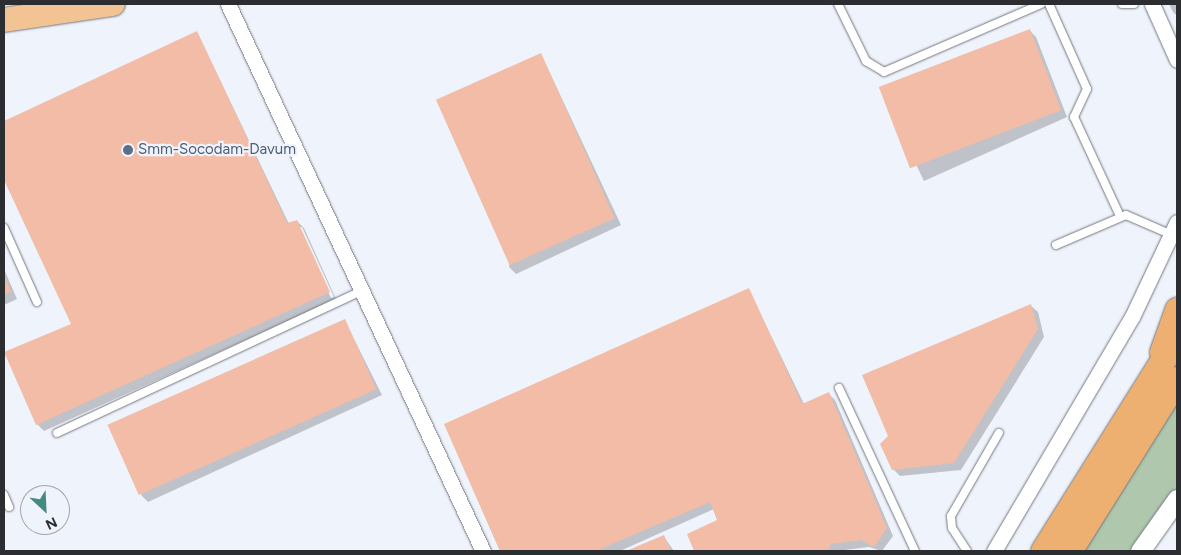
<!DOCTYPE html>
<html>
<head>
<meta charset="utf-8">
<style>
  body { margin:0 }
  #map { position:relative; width:1181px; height:555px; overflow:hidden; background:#eff3fc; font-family:Figtree,sans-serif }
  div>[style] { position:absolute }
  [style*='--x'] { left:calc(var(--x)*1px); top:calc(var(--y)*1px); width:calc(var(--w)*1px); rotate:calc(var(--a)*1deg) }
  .green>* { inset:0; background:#afc7ad }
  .shadow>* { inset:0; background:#0003 }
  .building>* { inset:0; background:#f3bca7; transform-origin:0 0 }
  .roads { filter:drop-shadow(0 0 1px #73777f) drop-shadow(0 0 1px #73777f) }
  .service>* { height:8px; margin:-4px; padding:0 4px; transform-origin:4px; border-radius:4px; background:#fff }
  .minor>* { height:15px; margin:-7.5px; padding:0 7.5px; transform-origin:7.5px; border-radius:7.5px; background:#fff }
  .tertiary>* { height:19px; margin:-9.5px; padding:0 9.5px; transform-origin:9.5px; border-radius:9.5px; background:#fff }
  .primary>* { height:24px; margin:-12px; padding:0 12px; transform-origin:12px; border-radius:12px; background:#f2c494 }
  .trunk>* { height:25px; margin:-12.5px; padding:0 12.5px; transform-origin:12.5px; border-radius:12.5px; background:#eeb070 }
  .dots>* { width:14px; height:14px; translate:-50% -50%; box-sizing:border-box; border:2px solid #eff3fc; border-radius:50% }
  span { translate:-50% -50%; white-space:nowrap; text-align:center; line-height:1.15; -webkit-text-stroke:4.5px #eff3fc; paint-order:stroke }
  .service-label { font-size:15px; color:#4e5e75 }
  .left { translate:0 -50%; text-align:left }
  .frame { position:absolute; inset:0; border:5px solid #2b2d30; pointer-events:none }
  .north { position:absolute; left:20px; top:485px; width:50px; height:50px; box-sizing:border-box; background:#eff3fc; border:1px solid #a1a4aa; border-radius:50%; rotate:155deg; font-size:14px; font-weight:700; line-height:20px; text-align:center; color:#2b2d30 }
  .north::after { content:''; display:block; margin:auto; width:18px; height:22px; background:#448a80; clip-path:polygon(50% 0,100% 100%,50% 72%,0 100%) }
</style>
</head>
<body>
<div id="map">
  <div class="green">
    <div style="clip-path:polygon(1177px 381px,1177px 501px,1142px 551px,1069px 551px)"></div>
  </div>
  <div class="shadow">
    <div style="clip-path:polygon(1169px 4px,1177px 4px,1177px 16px,1173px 12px)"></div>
    <div style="clip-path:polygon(1029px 30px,1036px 37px,1067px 117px,924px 181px,883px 96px)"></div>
    <div style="clip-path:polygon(evenodd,197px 32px,289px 224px,297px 221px,304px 228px,336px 299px,44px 431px,37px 424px,73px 324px,4px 177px,4px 122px,197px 32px,299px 227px,302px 227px,334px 297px,331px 298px,299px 227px)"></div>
    <div style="clip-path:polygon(541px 54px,621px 225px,516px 274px,509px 267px)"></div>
    <div style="clip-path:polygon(4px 269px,17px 299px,4px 305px)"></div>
    <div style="clip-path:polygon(749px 290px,804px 404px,829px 394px,835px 400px,893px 536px,882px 551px,869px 547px,837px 551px,696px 551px,688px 535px,719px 521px,714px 509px,620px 551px,500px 551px,445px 425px)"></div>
    <div style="clip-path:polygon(1031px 306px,1038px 312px,1044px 337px,961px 470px,900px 476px,893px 469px)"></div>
    <div style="clip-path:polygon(345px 321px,382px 395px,148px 502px,142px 496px,111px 428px)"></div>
    <div style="clip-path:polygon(664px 537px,674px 551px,629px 551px)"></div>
  </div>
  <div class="building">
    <div style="left:1030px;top:29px;width:87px;height:162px;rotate:69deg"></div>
    <div style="clip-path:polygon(197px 31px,287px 223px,297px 220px,330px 292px,36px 425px,4px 352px,71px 324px,4px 180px,4px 121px)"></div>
    <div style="left:541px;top:53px;width:181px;height:115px;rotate:66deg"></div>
    <div style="clip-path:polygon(4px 275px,11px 292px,4px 295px)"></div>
    <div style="clip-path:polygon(749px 288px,802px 404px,829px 392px,887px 528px,874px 547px,861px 540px,831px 544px,828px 551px,694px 551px,687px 534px,717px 520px,710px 502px,596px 551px,500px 551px,444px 424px)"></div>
    <div style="clip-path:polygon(1031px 304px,1038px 329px,954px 463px,892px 470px,880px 444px,888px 436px,862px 375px)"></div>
    <div style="left:345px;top:319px;width:77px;height:260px;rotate:66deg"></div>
    <div style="clip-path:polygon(664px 535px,671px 551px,626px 551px)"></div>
  </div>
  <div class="roads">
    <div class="service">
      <div style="--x:838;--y:4;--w:64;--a:63.8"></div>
      <div style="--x:866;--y:61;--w:21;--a:31"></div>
      <div style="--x:884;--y:72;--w:171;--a:-23.4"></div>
      <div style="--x:1049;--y:4;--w:93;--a:65.9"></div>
      <div style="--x:1087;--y:89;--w:31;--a:115"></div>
      <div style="--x:1074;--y:117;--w:109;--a:65.1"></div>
      <div style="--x:1122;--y:4;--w:12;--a:0"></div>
      <div style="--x:4;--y:228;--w:81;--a:66"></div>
      <div style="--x:1056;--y:245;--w:76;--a:-23.2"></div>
      <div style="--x:1126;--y:215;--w:50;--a:23.5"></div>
      <div style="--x:839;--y:388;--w:180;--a:65"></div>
      <div style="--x:57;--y:433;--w:338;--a:-25"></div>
      <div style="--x:4;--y:495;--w:13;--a:67"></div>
      <div style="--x:967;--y:551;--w:27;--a:-123"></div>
      <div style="--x:952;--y:528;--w:12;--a:-95"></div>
      <div style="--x:951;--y:516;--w:96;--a:-60"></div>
    </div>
    <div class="minor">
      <div style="--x:228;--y:4;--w:604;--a:65.01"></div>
      <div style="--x:1152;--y:4;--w:61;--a:65.9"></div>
      <div style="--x:994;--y:551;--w:272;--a:-59.5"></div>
      <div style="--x:1132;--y:317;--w:105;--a:-64.7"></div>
    </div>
    <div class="tertiary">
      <div style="--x:1140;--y:551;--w:64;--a:-54.6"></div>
    </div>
    <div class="primary">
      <div style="--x:4;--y:20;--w:110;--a:-8.4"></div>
    </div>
    <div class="trunk">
      <div style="--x:1162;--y:352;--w:45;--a:-70.3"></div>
      <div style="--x:1043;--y:551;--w:252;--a:-57.9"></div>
      <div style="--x:1069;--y:551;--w:203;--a:-57.9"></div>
    </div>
  </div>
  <div class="dots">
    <div style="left:128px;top:150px;background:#5c6f8a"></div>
  </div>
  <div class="service-label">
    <span class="left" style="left:138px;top:150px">Smm-Socodam-Davum</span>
  </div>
  <div class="frame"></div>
  <div class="north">N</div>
</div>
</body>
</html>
